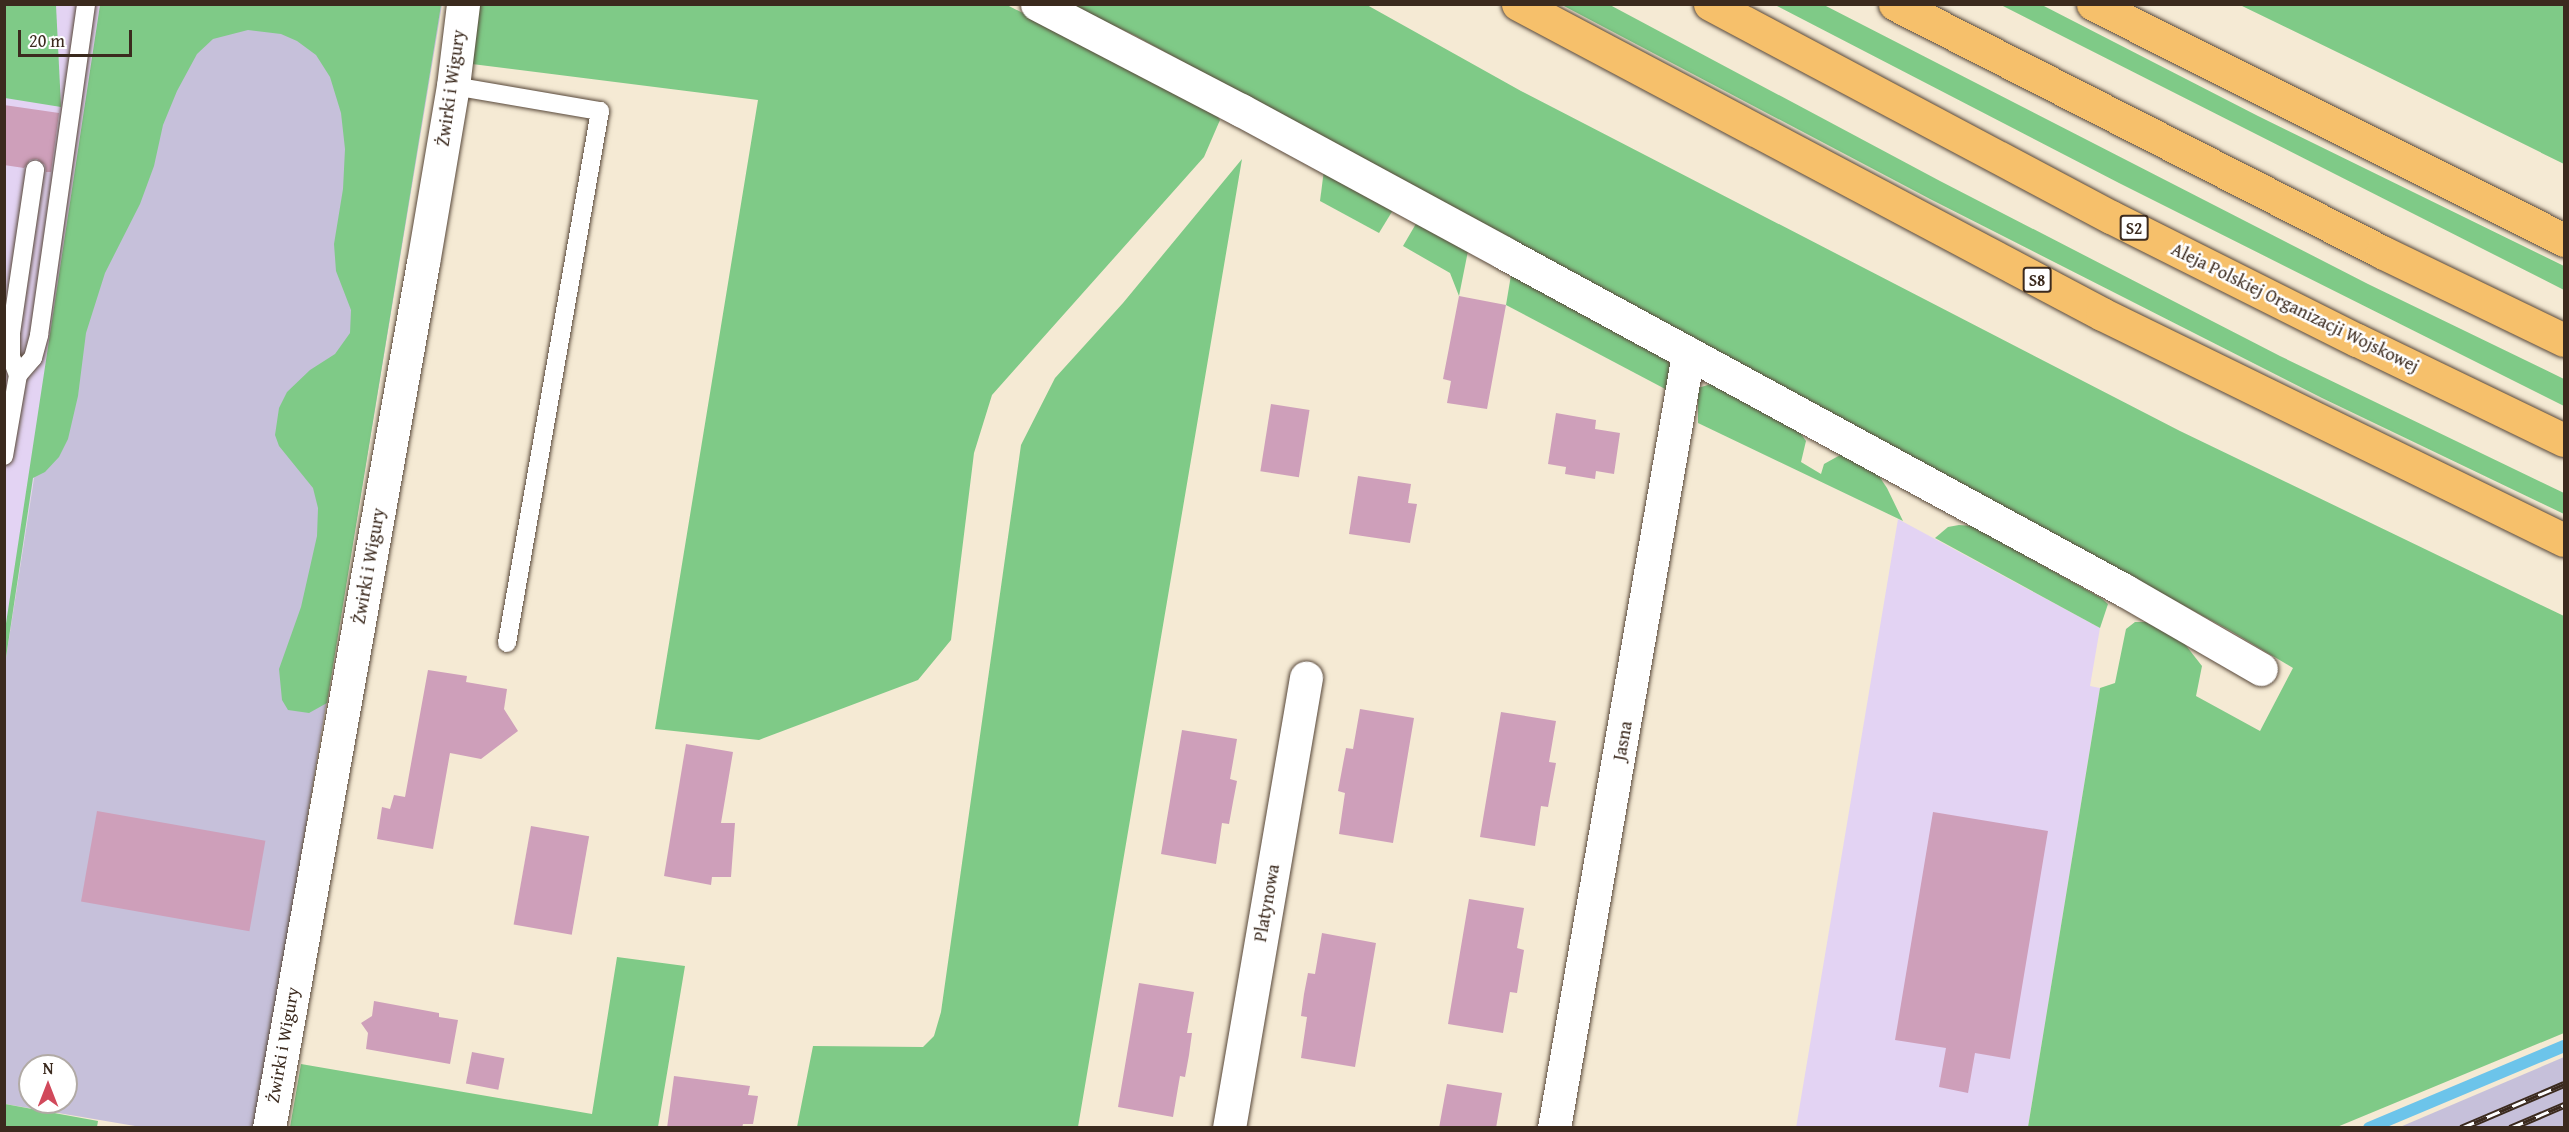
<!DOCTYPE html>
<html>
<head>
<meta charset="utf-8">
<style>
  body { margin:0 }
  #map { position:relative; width:2569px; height:1132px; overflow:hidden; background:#f5ead4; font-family:"Gentium Book Plus",serif }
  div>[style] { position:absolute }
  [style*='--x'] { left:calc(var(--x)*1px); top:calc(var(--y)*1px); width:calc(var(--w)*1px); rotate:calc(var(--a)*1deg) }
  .built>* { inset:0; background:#e3d3f3 }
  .industrial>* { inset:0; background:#c6c0da }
  .green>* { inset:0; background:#7fca87 }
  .stream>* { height:12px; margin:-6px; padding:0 6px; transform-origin:6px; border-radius:6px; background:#6cc4ea }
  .building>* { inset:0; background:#ce9fba; transform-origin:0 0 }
  .roads { filter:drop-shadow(0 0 2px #574739) drop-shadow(0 0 2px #574739) }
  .service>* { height:18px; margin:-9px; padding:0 9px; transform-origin:9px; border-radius:9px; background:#fff }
  .minor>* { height:33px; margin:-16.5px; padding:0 16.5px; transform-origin:16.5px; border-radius:16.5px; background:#fff }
  .motorway>* { height:33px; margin:-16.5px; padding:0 16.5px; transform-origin:16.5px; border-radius:16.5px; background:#f6c06b }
  .rail>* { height:7px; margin-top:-3.5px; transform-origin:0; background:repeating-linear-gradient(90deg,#fff 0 14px,#3b2a1e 0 28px); box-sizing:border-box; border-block:2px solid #3b2a1e }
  span { translate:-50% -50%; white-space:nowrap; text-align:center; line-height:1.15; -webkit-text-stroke:5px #fff; paint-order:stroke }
  .shield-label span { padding:2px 4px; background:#fff; border:2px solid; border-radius:4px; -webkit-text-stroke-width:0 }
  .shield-label { font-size:16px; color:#3b2a1e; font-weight:700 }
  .street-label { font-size:18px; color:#3b2a1e }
  .frame { position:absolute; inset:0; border:6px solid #3b2a1e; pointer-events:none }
  .north { position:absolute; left:18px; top:1054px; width:60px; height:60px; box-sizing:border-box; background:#fff; border:2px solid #b1aaa5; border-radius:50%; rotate:0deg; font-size:16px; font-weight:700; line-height:24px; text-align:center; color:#3b2a1e }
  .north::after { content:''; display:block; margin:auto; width:21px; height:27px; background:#d1495b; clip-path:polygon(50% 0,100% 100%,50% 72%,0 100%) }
  .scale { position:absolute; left:18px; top:30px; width:114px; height:27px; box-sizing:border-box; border:3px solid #3b2a1e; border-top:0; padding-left:8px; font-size:18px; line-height:21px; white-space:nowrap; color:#3b2a1e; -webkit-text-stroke:4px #fff; paint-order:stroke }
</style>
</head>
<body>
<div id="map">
  <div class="built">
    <div style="clip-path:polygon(5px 5px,108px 5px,5px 664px)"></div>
    <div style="clip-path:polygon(1898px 519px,2100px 628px,2090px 686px,2100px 688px,2028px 1127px,1796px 1128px)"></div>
  </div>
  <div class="industrial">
    <div style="clip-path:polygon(evenodd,108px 5px,442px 5px,256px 1127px,141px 1127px,5px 1104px,5px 664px,108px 5px,30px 1066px,66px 1066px,66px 1102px,30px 1102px,30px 1066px)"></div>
    <div style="clip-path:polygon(2564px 1057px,2564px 1127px,2400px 1127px)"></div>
  </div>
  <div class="green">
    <div style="clip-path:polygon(4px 5px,56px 5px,61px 107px,5px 98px)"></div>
    <div style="clip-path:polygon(100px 5px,441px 5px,327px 703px,309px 713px,288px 710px,282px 700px,279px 669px,301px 607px,317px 536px,318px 508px,313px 488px,279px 446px,275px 435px,279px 408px,287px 392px,310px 370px,335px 354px,350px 333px,351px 310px,336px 271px,334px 244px,343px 189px,345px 149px,341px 113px,330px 77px,316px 55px,297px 41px,281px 34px,248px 30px,213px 39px,197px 54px,177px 91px,163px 125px,154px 166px,140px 204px,105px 273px,86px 333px,78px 396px,68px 439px,59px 457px,45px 472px,33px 478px,5px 664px,5px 630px)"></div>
    <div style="clip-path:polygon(478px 5px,1007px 5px,1214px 111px,1220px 120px,1204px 157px,992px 395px,974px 453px,951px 640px,918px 680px,759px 740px,655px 729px,758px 100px,472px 64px)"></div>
    <div style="clip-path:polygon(1069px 5px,1367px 5px,1521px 91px,2180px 431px,2564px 616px,2564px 1033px,2337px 1127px,2028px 1127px,2100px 688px,2115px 683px,2126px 629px,2135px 622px,2146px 622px,2184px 643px,2202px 666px,2196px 696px,2260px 731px,2293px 668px,2229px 630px,1134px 35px)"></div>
    <div style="clip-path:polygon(1562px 5px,1610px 5px,1940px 181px,2280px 356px,2564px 493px,2564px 514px,2322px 398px,1930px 199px)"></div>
    <div style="clip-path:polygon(1775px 5px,1824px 5px,2368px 284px,2564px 379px,2564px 406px,2119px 183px)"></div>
    <div style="clip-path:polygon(2001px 5px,2042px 5px,2258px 116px,2564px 266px,2564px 290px)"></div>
    <div style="clip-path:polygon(2240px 5px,2564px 5px,2564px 164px,2374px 70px)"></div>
    <div style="clip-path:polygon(1242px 159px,1078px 1127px,797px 1127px,813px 1046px,923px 1047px,934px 1036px,941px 1012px,1021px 445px,1055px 378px,1123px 303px)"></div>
    <div style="clip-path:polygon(1324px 170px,1393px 210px,1379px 233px,1320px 201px)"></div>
    <div style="clip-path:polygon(1417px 222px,1468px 251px,1459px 296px,1450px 273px,1403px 246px)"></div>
    <div style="clip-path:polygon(1511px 275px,1667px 360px,1671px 365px,1669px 391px,1506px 305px)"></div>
    <div style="clip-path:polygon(1711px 384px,1797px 428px,1806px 441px,1801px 462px,1821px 474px,1824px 464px,1842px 454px,1875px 470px,1887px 488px,1903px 521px,1698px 423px,1698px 388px)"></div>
    <div style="clip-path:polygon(1959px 525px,1973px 526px,2101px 598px,2108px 604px,2100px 628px,1935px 538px,1948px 527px)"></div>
    <div style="clip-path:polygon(617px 957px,685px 966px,658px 1127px,290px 1127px,301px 1064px,592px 1114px)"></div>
    <div style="clip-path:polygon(5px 1104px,98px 1121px,97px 1127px,5px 1127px)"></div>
  </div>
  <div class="stream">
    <div style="--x:2369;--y:1128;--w:212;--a:-22.8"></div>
  </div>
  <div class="building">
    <div style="clip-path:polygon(4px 105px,59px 113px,51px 172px,46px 172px,45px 165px,37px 159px,30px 160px,24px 168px,4px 165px)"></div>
    <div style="clip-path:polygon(1459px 296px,1506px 305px,1487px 409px,1447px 403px,1451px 381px,1443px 379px)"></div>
    <div style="left:1271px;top:404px;width:39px;height:68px;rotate:9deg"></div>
    <div style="clip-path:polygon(1556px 413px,1596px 420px,1595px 429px,1620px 433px,1614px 474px,1596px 471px,1595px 479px,1565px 474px,1566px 467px,1548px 464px)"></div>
    <div style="clip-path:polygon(1358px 476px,1411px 484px,1408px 503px,1417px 504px,1410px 543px,1349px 534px)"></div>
    <div style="clip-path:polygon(428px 670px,467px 676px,466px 682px,507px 689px,504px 709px,518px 731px,481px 759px,450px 753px,433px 849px,377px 839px,382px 807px,390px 809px,394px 795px,405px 797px)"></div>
    <div style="clip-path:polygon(1360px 709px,1414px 718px,1393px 843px,1339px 834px,1345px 793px,1338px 791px,1346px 748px,1353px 749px)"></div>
    <div style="clip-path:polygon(1501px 712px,1556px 721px,1549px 762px,1556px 763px,1548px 807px,1541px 806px,1535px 846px,1480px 837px)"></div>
    <div style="clip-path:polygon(1182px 730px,1237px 739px,1230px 779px,1237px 781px,1233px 802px,1229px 824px,1222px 823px,1216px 864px,1161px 854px)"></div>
    <div style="clip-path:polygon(686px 744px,733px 752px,721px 823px,735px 823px,731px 877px,712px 877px,711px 885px,664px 876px)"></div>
    <div style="left:97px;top:811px;width:171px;height:92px;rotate:10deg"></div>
    <div style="clip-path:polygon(1933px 812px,2048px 831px,2010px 1059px,1975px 1053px,1968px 1093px,1939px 1087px,1946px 1048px,1895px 1040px)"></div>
    <div style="left:531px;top:826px;width:59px;height:100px;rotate:10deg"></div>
    <div style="clip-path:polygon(1469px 899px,1524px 908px,1517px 948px,1524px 950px,1517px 993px,1510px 992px,1503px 1033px,1448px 1024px)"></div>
    <div style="clip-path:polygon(1322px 933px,1376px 943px,1355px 1067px,1301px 1058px,1307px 1017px,1301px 1016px,1304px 994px,1308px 973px,1315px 974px)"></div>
    <div style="clip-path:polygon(1139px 983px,1194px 992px,1187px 1033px,1192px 1033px,1189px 1055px,1185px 1077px,1180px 1076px,1173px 1117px,1118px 1107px)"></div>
    <div style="clip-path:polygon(374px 1001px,439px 1013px,439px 1017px,458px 1020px,450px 1064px,366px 1049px,368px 1033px,361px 1023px,372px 1016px)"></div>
    <div style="left:472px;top:1052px;width:33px;height:32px;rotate:11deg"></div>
    <div style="clip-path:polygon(674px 1076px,750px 1086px,748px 1095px,758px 1096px,753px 1124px,743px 1124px,742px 1128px,667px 1128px)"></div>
    <div style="clip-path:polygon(1447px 1084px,1502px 1093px,1496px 1128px,1439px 1128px)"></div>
  </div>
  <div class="roads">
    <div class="service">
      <div style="--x:453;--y:86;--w:149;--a:9.7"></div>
      <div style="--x:600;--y:111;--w:540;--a:99.92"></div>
      <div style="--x:18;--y:375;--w:19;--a:-111"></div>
      <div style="--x:11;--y:357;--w:24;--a:-90"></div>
      <div style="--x:11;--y:333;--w:165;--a:-81.6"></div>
      <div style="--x:4;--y:456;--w:82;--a:-80.2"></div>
      <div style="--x:18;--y:375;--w:23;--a:-49"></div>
      <div style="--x:33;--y:358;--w:24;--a:-75"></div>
      <div style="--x:39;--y:335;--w:334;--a:-81.9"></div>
    </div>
    <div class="minor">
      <div style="--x:1037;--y:4;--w:230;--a:27.5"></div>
      <div style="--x:1241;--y:110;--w:299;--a:28.5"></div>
      <div style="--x:1504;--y:253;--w:706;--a:28.53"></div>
      <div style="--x:2124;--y:590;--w:158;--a:30"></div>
      <div style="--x:269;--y:1128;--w:879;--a:-79.91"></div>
      <div style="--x:423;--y:263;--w:180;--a:-80.4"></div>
      <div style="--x:453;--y:86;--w:83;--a:-83"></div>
      <div style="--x:1229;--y:1128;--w:457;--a:-80.3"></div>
      <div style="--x:1554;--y:1128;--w:786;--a:-80.18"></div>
    </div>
    <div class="motorway">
      <div style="--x:1518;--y:4;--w:661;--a:27.96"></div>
      <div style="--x:2102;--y:314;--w:514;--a:26.07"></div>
      <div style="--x:1710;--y:4;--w:454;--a:28"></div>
      <div style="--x:2111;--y:217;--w:275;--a:26.6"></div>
      <div style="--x:2357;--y:340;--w:230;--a:25.8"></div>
      <div style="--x:1895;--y:4;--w:547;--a:26.99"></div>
      <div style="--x:2382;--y:252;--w:202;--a:25.8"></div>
      <div style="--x:2093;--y:4;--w:527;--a:26.61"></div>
    </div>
  </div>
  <div class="rail">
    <div style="--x:2461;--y:1128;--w:112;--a:-23.1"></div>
    <div style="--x:2510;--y:1128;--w:59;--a:-23.1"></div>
  </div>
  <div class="shield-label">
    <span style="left:2134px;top:228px">S2</span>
    <span style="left:2037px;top:280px">S8</span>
  </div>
  <div class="street-label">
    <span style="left:451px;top:88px;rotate:-82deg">Żwirki i Wigury</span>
    <span style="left:2295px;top:308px;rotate:26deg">Aleja Polskiej Organizacji Wojskowej</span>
    <span style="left:369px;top:566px;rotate:-80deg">Żwirki i Wigury</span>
    <span style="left:1623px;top:741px;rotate:-80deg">Jasna</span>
    <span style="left:1267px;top:903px;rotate:-80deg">Platynowa</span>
    <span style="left:283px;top:1045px;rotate:-80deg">Żwirki i Wigury</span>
  </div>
  <div class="frame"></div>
  <div class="north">N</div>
  <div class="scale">20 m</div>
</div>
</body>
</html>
